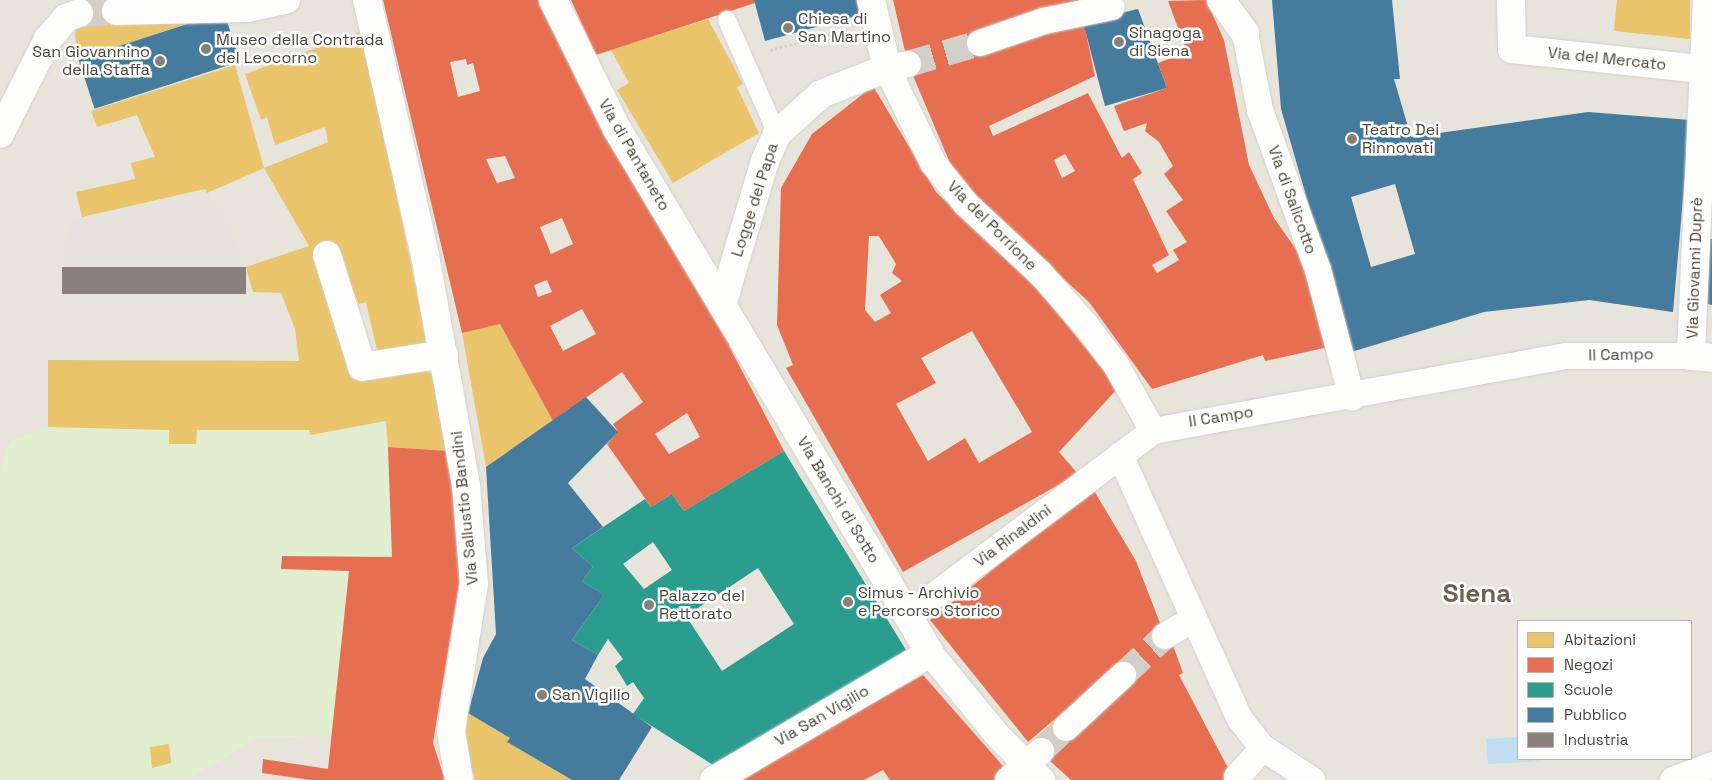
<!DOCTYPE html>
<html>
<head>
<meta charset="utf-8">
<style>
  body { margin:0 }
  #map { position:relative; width:1712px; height:780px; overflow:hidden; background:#f4f2ee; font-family:"Space Grotesk",sans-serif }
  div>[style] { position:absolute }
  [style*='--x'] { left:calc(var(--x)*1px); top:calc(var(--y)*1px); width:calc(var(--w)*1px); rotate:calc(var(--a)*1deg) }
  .residential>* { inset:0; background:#e7e4dc }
  .green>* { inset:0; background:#e1eecf }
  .parking>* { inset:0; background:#e6e3df }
  .water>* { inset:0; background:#c0ddf1 }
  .homes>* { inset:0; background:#e9c46a; transform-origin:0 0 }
  .shops>* { inset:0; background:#e76f51 }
  .schools>* { inset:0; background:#2a9d8f }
  .public>* { inset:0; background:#457b9d; transform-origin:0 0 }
  .industry>* { inset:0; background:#8a817c; transform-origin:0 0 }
  .pedestrian-tunnel>* { height:26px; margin-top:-13px; transform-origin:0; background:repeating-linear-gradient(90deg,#d2cfca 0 26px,transparent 0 39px) }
  .minor-tunnel>* { height:28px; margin-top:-14px; transform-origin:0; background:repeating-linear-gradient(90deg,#d2cfca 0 28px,transparent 0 42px) }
  .path>* { height:3px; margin-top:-1.5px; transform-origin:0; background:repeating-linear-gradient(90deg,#d3d2cc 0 2.5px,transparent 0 5px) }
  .roads { filter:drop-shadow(0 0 1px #d2d0cb) drop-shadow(0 0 1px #d2d0cb) }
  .service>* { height:18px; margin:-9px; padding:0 9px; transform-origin:9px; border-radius:9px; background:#fdfdfc }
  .pedestrian>* { height:26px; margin:-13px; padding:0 13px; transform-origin:13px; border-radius:13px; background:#fdfdfc }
  .minor>* { height:28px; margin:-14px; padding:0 14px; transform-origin:14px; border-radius:14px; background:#fdfdfc }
  .dots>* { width:14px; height:14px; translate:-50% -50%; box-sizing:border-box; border:2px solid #fff; border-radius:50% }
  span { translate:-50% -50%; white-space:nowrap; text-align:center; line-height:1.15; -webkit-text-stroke:5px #fff; paint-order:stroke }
  .poi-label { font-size:16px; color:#4b4439 }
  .left { translate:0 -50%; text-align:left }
  .right { translate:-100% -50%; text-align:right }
  .street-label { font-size:16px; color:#4b4439 }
  .town-label { font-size:26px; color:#6e6250; font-weight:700 }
  .legend { position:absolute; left:1517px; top:620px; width:175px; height:140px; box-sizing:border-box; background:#fff; border:1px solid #b7b4b0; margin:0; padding:6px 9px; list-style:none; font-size:15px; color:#4b4439 }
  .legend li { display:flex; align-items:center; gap:10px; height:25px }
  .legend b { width:25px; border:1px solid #b7b4b0 }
</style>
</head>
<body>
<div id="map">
  <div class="residential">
    <div style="clip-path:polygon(evenodd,0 0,1712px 0,1712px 780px,0 780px,0 0,1518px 621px,1691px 621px,1691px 759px,1518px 759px,1518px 621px)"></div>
  </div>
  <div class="green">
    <div style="clip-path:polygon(386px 421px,392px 557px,282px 556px,349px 571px,332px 736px,258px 738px,187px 780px,0 780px,0 470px,10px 441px,48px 427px,169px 430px,196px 444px,197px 430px,309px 430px,310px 435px)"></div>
  </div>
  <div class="parking">
    <div style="clip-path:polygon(205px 189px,227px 222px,246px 267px,62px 267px,70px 220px)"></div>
  </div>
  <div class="water">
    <div style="clip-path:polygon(1518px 737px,1518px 759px,1542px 761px,1488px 764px,1486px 739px)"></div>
  </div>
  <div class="homes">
    <div style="clip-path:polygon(80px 0,117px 0,206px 17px,79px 60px,75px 35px)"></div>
    <div style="clip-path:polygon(1617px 0,1690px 0,1690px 39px,1614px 31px)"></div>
    <div style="clip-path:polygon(708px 19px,743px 84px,737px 87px,759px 133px,673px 183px,617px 90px,629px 83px,611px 50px)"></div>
    <div style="clip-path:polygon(363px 31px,427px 343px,378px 355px,366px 302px,359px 304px,333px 243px,352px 379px,418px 366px,436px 377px,450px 451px,388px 447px,386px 421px,310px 435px,309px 430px,197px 430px,196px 444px,169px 444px,169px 430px,48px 427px,48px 360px,299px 361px,295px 329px,281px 293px,253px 292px,246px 267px,309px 246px,264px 168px,207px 193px,205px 189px,82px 217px,76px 192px,135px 179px,131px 163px,155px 157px,137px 115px,97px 127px,91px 111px,235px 65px,264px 168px,328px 142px,325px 127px,275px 145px,267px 117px,261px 120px,245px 74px)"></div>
    <div style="clip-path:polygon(500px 324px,553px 421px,486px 467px,462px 333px)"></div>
    <div style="clip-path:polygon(1152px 696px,1177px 721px,1149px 748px,1182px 776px,1178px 780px,1137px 780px,1125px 769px,1146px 744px,1124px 721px)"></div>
    <div style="clip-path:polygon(468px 713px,510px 738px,507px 742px,572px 780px,475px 780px,465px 743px)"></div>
    <div style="left:1056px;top:718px;width:25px;height:34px;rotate:42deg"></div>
    <div style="clip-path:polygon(169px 744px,171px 763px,152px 768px,150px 747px)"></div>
  </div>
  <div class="shops">
    <div style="clip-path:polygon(evenodd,383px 0,540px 0,578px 83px,659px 226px,670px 245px,677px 243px,736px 341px,729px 346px,784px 451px,684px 511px,672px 494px,651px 507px,607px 444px,618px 432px,613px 424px,643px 402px,622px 372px,553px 421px,500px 324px,462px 333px,383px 0,466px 59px,467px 65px,473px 63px,480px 91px,458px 97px,450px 62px,466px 59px,383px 0,505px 156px,515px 178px,497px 183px,486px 159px,505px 156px,383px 0,562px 218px,573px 244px,551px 254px,540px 227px,562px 218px,383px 0,547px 280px,552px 292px,538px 297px,534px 285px,547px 280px,383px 0,582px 309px,596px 334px,563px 351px,550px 326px,582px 309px,383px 0,687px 413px,700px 437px,669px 454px,655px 434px,687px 413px)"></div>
    <div style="clip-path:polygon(571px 0,754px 0,755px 3px,596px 55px)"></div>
    <div style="clip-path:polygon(evenodd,893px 0,1079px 0,1095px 76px,989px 126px,993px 136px,1088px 93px,1122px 158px,1129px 152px,1142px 173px,1133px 179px,1169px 255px,1152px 265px,1157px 273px,1179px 260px,1173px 250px,1187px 242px,1166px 211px,1183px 200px,1164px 174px,1173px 166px,1159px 142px,1145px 131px,1147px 123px,1124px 131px,1114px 106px,1167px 88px,1158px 63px,1187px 52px,1168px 1px,1206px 0,1224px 40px,1249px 165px,1274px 218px,1300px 255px,1329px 351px,1324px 348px,1265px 361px,1263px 355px,1152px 389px,1089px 302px,987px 209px,950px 163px,908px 64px,893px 0,1065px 154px,1075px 171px,1062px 178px,1054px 160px,1065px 154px)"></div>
    <div style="clip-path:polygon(evenodd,873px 86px,936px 192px,1040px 292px,1118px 388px,1059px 452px,1078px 474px,903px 572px,786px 368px,793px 365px,777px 325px,781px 188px,812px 134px,873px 86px,869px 236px,879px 236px,896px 264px,892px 273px,902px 281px,880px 295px,891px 313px,875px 322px,865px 310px,869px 236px,873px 86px,972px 331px,1032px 432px,979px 463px,965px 438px,928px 461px,896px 404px,936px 383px,921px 358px,972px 331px)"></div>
    <div style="clip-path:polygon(388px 447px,450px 451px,460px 578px,433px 743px,445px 780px,311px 780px,262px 773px,263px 759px,328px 769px,349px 571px,281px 569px,282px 556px,392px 557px)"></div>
    <div style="clip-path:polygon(1093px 489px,1136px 561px,1165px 636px,1171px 640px,1183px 673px,1179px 675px,1227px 766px,1241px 780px,1071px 780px,1049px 760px,1129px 682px,1116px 667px,1028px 742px,930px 620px)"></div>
    <div style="clip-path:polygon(923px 675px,1003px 766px,997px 780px,890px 780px,883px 770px,864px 780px,737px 780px)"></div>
  </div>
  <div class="schools">
    <div style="clip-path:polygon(evenodd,784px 451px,906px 650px,713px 765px,633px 714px,644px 698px,633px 682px,627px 686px,615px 666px,623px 659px,608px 639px,598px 655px,572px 640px,604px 595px,582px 581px,593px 567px,572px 548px,645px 499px,651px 507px,672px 494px,684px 511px,784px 451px,653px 542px,672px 570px,644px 589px,623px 564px,653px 542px,784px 451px,758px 568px,794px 624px,722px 671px,686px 616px,758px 568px)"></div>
  </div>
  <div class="public">
    <div style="clip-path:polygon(754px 0,860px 0,864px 14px,765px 41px)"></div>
    <div style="clip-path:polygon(evenodd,1272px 0,1392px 0,1400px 79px,1394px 79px,1411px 137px,1588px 112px,1690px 120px,1673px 312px,1589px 300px,1484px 312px,1351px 352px,1281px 109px,1272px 0,1395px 184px,1415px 254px,1371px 267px,1351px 197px,1395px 184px)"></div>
    <div style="clip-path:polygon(1138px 9px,1167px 88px,1105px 106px,1083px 22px)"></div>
    <div style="left:224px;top:12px;width:52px;height:153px;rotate:72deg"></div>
    <div style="clip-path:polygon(1709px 239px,1712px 239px,1712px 305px,1700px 302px)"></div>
    <div style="clip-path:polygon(586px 397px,618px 432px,568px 483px,603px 527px,572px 548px,593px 567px,582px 581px,604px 595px,572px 640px,598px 655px,585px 679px,652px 727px,619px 780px,572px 780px,507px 742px,510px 738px,468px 713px,483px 658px,496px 634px,486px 467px)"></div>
  </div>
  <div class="industry">
    <div style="left:62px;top:267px;width:184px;height:27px"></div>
  </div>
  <div class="pedestrian-tunnel">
    <div style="--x:908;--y:64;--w:75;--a:-16.3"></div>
    <div style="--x:1123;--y:675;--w:57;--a:-42.9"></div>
    <div style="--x:1041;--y:751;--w:34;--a:-43"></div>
  </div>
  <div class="minor-tunnel">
    <div style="--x:79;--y:13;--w:37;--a:-3"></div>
  </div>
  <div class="path">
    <div style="--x:770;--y:50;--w:77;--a:-15.1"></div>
  </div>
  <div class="roads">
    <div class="service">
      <div style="--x:727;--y:20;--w:124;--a:66.3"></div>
    </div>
    <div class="pedestrian">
      <div style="--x:1245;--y:33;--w:78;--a:79"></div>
      <div style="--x:1260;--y:110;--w:170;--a:70.1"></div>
      <div style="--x:1318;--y:270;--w:132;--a:75.1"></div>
      <div style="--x:980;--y:43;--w:68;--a:-19"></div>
      <div style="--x:1044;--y:21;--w:69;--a:-11.6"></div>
      <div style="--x:908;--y:64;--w:21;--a:169"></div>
      <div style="--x:887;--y:68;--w:106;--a:64.2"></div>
      <div style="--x:933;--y:163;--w:53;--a:51.2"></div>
      <div style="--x:966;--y:204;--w:103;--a:43"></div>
      <div style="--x:1041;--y:274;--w:67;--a:48.7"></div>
      <div style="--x:1085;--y:324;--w:51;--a:52.9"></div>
      <div style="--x:1116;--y:365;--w:76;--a:60.7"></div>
      <div style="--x:1120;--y:455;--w:290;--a:65.6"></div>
      <div style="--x:1240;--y:719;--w:37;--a:52"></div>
      <div style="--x:1263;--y:748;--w:59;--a:33.1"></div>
      <div style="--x:907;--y:616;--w:308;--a:-36.9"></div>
      <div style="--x:1153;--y:431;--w:421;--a:-10.3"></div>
      <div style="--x:1567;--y:356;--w:124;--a:0"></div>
      <div style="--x:1165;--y:636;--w:31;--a:-31"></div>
      <div style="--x:930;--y:653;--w:106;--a:50.7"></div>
      <div style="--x:997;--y:735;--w:64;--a:45"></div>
      <div style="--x:1066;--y:728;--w:78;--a:-42.9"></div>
      <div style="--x:1237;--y:777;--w:39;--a:-48"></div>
      <div style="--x:1008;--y:780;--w:44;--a:-41.3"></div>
      <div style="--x:1673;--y:780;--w:42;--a:-21"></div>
    </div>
    <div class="minor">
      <div style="--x:367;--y:0;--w:262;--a:77.2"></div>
      <div style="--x:425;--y:255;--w:234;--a:79.9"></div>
      <div style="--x:466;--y:485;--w:99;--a:85.4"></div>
      <div style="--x:474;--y:584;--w:149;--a:98.9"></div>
      <div style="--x:451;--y:731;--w:50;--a:80.7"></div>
      <div style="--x:553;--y:0;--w:144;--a:63.6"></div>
      <div style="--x:617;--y:129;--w:610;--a:59.15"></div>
      <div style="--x:930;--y:653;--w:251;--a:149.5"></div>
      <div style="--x:1221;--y:0;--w:41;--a:54"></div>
      <div style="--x:1511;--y:0;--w:49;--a:88.8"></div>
      <div style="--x:1512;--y:49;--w:192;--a:6"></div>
      <div style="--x:1707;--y:0;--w:356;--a:92.6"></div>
      <div style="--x:1691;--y:356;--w:21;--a:5"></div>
      <div style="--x:116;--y:11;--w:131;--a:-1.3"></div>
      <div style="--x:247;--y:8;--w:40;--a:-12"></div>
      <div style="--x:0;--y:134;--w:106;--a:-63.2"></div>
      <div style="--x:48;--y:39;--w:28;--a:-49"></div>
      <div style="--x:66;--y:18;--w:14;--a:-21"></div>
      <div style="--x:327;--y:255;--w:117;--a:72.6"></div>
      <div style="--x:362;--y:367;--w:83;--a:-9"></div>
      <div style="--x:722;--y:305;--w:150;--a:-73.4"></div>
      <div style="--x:765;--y:161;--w:30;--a:-66"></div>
      <div style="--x:777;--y:134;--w:59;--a:-42.3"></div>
      <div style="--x:821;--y:94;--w:71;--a:-21.5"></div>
      <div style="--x:887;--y:68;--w:70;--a:-103.2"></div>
    </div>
  </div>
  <div class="dots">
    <div style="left:788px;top:28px;background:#868178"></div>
    <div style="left:1119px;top:42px;background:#868178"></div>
    <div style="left:206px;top:49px;background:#868178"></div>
    <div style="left:160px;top:61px;background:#868178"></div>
    <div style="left:1352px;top:139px;background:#868178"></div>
    <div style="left:848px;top:602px;background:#868178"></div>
    <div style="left:649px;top:605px;background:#868178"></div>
    <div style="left:542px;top:695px;background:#868178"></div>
  </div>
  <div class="poi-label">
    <span class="left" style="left:798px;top:28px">Chiesa di<br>San Martino</span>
    <span class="left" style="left:1129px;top:42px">Sinagoga<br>di Siena</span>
    <span class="left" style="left:216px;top:49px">Museo della Contrada<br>del Leocorno</span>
    <span class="right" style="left:150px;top:61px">San Giovannino<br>della Staffa</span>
    <span class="left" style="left:1362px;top:139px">Teatro Dei<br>Rinnovati</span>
    <span class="left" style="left:858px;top:602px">Simus - Archivio<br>e Percorso Storico</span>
    <span class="left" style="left:659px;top:605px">Palazzo del<br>Rettorato</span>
    <span class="left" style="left:552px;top:695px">San Vigilio</span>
  </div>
  <div class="street-label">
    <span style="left:1607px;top:59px;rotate:6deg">Via del Mercato</span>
    <span style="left:634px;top:155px;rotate:60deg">Via di Pantaneto</span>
    <span style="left:755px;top:200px;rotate:-72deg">Logge del Papa</span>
    <span style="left:1292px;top:200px;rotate:70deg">Via di Salicotto</span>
    <span style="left:992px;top:226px;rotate:45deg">Via del Porrione</span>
    <span style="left:1695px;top:268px;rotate:-88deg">Via Giovanni Duprè</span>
    <span style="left:1621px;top:355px;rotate:-1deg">Il Campo</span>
    <span style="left:1221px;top:417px;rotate:-9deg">Il Campo</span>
    <span style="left:838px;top:500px;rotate:59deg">Via Banchi di Sotto</span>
    <span style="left:465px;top:508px;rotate:-96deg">Via Sallustio Bandini</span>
    <span style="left:1013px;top:536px;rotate:-37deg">Via Rinaldini</span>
    <span style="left:822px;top:716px;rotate:-30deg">Via San Vigilio</span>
  </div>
  <div class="town-label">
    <span style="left:1477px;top:594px">Siena</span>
  </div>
  <ul class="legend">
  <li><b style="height:14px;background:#e9c46a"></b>Abitazioni</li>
  <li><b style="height:14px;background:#e76f51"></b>Negozi</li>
  <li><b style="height:14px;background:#2a9d8f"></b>Scuole</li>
  <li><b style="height:14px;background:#457b9d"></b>Pubblico</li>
  <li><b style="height:14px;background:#8a817c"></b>Industria</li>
  </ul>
</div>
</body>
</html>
